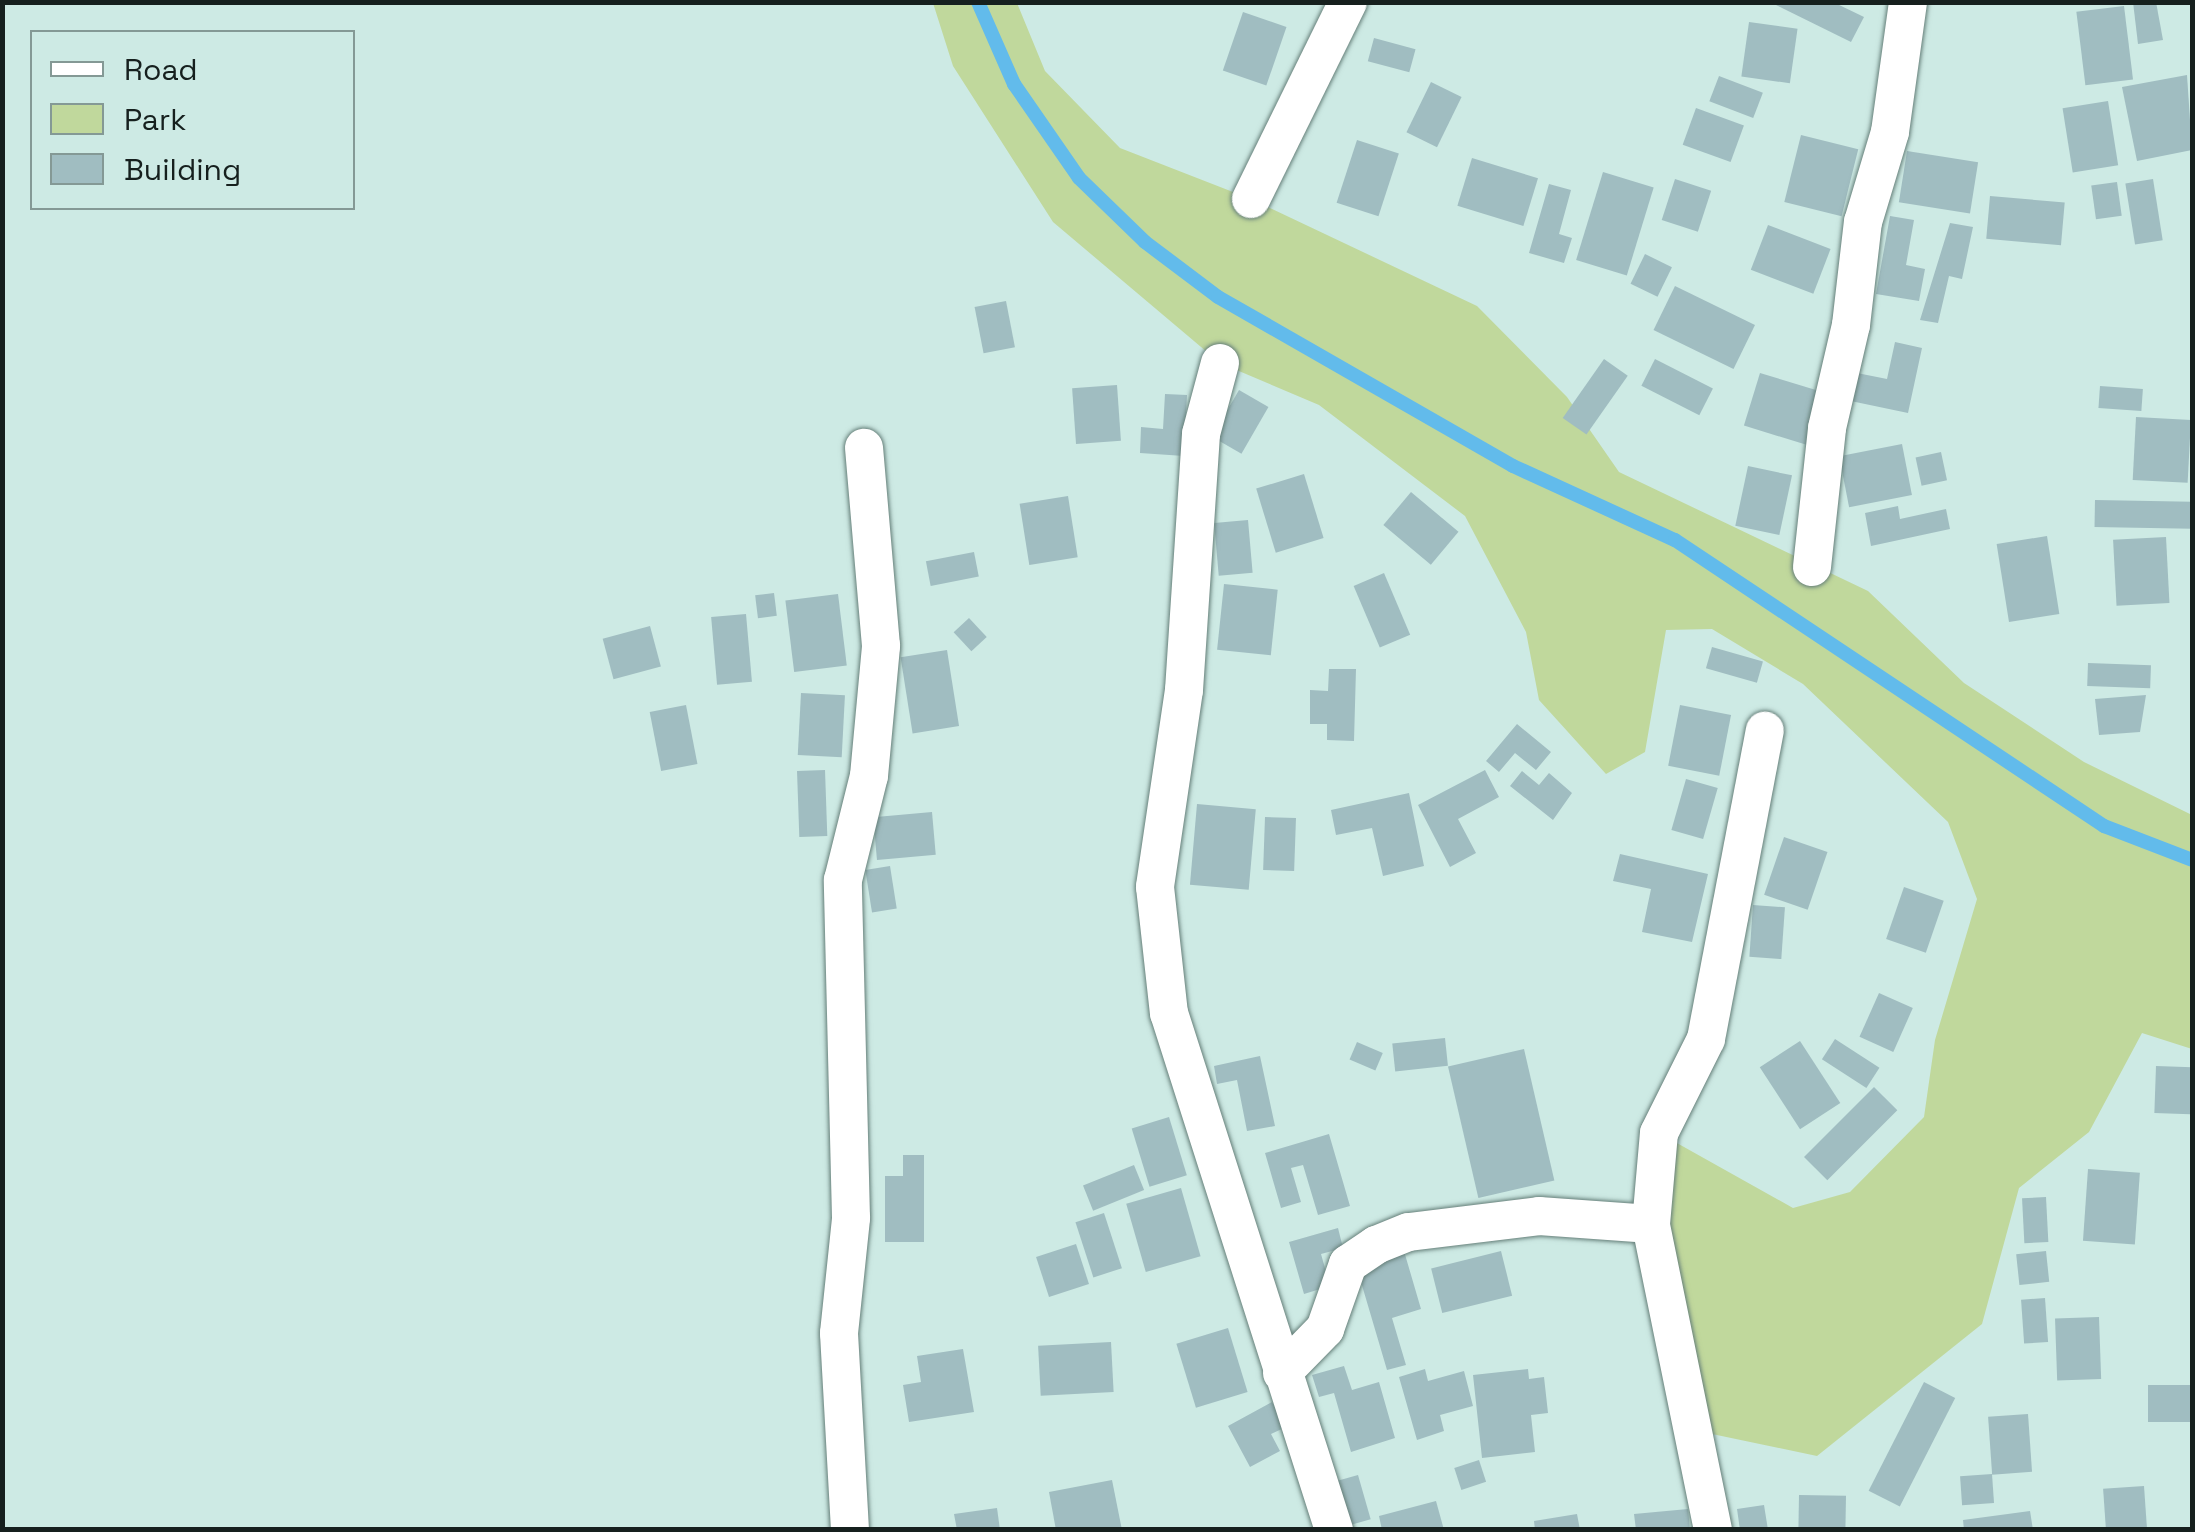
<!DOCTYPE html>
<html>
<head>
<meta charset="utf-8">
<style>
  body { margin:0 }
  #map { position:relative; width:2195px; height:1532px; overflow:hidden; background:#cdeae4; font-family:"Space Grotesk",sans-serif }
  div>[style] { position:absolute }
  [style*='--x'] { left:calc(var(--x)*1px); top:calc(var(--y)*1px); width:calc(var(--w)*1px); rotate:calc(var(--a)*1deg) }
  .green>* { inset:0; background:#c0d89c }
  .stream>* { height:14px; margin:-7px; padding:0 7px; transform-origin:7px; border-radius:7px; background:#62bbeb }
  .building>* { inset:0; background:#a0bdc1; transform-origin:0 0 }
  .roads { filter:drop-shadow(0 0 2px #657f79) drop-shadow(0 0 2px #657f79) }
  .minor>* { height:38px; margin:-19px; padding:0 19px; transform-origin:19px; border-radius:19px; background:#fff }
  span { translate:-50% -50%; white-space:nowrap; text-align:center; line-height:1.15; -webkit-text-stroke:9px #cdeae4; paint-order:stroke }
  .frame { position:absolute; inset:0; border:5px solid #16201e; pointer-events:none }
  .legend { position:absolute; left:30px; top:30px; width:325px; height:180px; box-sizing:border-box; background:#cdeae4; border:2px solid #849995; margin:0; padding:12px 18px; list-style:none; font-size:30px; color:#16201e }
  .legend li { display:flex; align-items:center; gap:20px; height:50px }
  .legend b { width:50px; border:2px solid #849995 }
</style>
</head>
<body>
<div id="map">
  <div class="green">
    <div style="clip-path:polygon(933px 3px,1017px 3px,1045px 71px,1120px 148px,1251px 199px,1477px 306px,1567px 397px,1619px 472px,1868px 591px,1964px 683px,2084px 762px,2192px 815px,2192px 1049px,2142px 1033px,2089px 1132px,2019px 1188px,1982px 1324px,1817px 1456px,1693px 1430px,1659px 1133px,1793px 1208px,1850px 1192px,1924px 1117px,1935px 1040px,1977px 899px,1948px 822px,1803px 684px,1712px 629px,1666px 630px,1645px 752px,1606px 774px,1539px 700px,1526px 632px,1465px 516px,1319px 405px,1220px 363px,1053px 222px,953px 66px)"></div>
  </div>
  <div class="stream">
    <div style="--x:978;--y:2;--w:90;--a:66.3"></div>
    <div style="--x:1014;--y:84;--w:114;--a:55.3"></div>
    <div style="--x:1079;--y:178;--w:92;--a:44.1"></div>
    <div style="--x:1145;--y:242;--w:91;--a:37"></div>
    <div style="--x:1218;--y:297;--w:340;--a:29.8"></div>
    <div style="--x:1513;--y:466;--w:178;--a:24.6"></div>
    <div style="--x:1675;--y:540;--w:516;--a:33.69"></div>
    <div style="--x:2104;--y:826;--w:94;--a:21.1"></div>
  </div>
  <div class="building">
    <div style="clip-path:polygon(1770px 2px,1833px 2px,1864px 17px,1851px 42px)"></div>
    <div style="clip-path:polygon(2133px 2px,2156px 2px,2163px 40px,2138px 44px)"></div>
    <div style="left:2124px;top:6px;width:74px;height:48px;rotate:83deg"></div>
    <div style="left:1243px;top:12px;width:46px;height:62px;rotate:19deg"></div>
    <div style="left:1749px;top:22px;width:49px;height:55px;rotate:8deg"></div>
    <div style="left:1374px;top:38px;width:43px;height:24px;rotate:15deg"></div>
    <div style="clip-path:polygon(2187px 75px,2192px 150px,2137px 161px,2122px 87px)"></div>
    <div style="left:1719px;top:76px;width:47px;height:27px;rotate:21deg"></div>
    <div style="left:1431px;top:82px;width:34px;height:56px;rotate:26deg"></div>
    <div style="left:2108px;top:101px;width:65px;height:46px;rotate:81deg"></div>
    <div style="left:1696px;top:108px;width:51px;height:39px;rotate:20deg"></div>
    <div style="left:1801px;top:135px;width:59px;height:69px;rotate:14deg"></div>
    <div style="left:1357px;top:140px;width:44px;height:66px;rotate:18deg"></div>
    <div style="left:1907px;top:151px;width:72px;height:52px;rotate:9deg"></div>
    <div style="left:1472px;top:158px;width:69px;height:50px;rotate:17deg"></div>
    <div style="left:1603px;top:172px;width:53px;height:92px;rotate:17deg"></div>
    <div style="left:1675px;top:179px;width:38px;height:43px;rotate:18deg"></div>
    <div style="left:2153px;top:179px;width:62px;height:28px;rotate:81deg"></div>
    <div style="left:2117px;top:182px;width:34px;height:26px;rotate:82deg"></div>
    <div style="clip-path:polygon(1549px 184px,1571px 190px,1559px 234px,1572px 238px,1564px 263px,1529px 253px)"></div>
    <div style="left:1990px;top:196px;width:75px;height:43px;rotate:5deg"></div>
    <div style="clip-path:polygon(1890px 216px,1914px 220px,1906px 265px,1925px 269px,1919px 301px,1876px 294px)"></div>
    <div style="clip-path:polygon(1950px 223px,1973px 227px,1962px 279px,1949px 276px,1938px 323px,1920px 320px)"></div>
    <div style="left:1768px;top:225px;width:67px;height:48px;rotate:21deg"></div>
    <div style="left:1645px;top:254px;width:30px;height:33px;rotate:26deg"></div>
    <div style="left:1675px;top:286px;width:89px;height:49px;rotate:26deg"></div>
    <div style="left:1006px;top:301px;width:47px;height:32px;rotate:79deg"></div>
    <div style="clip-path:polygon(1895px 342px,1922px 348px,1908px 413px,1846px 400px,1852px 372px,1887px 379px)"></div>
    <div style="left:1604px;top:359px;width:29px;height:72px;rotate:35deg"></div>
    <div style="left:1655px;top:359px;width:65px;height:30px;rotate:27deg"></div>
    <div style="left:1760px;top:373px;width:67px;height:55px;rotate:17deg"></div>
    <div style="left:1117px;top:385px;width:56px;height:45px;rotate:86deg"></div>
    <div style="left:2100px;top:386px;width:43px;height:22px;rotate:4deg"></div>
    <div style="left:1239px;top:390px;width:34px;height:54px;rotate:30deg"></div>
    <div style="clip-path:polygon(1165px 394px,1187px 395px,1184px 456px,1140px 453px,1141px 427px,1163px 429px)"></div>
    <div style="left:2136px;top:417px;width:55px;height:63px;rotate:3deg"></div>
    <div style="left:1902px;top:444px;width:52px;height:64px;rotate:79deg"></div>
    <div style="left:1941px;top:452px;width:29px;height:26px;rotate:78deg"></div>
    <div style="left:1748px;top:466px;width:45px;height:61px;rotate:12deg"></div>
    <div style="left:1304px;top:474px;width:67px;height:50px;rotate:73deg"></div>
    <div style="left:1411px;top:492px;width:62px;height:43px;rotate:40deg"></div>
    <div style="left:1068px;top:496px;width:62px;height:49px;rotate:81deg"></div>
    <div style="left:2095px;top:500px;width:97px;height:27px;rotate:1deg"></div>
    <div style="clip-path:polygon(1898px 506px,1900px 519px,1946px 509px,1950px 529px,1871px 546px,1865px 513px)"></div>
    <div style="left:1248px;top:520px;width:53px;height:34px;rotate:85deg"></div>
    <div style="left:2047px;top:536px;width:79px;height:51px;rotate:81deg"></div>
    <div style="left:2166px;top:537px;width:66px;height:53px;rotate:87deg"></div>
    <div style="left:974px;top:552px;width:25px;height:49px;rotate:79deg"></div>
    <div style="left:1384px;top:573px;width:67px;height:33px;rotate:67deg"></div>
    <div style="left:1224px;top:584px;width:54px;height:66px;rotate:6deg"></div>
    <div style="left:774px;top:593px;width:23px;height:19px;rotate:83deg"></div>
    <div style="left:838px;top:594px;width:72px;height:53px;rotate:83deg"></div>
    <div style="left:746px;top:614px;width:68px;height:35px;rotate:85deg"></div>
    <div style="left:969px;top:618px;width:26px;height:21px;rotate:47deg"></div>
    <div style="left:650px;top:626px;width:42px;height:49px;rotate:75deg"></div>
    <div style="left:1712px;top:647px;width:53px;height:22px;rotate:16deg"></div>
    <div style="left:947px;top:650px;width:77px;height:47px;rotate:81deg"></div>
    <div style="left:2088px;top:663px;width:63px;height:23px;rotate:2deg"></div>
    <div style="clip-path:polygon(1329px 669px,1356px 669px,1354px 741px,1327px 740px,1327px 724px,1310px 724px,1310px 690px,1328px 691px)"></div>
    <div style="left:801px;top:693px;width:44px;height:62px;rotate:3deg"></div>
    <div style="clip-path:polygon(2146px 695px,2140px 732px,2099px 735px,2095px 699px)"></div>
    <div style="left:686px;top:705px;width:60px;height:37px;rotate:79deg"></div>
    <div style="left:1680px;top:705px;width:52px;height:62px;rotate:11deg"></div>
    <div style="clip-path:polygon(1517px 724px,1551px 752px,1536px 770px,1515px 753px,1499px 772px,1486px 761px)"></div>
    <div style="left:825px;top:770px;width:66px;height:28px;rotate:88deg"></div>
    <div style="clip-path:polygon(1485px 770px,1499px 797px,1458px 819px,1476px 853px,1450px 867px,1418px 805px)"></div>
    <div style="clip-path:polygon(1522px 771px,1539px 785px,1549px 773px,1572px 793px,1553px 820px,1510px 786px)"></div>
    <div style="left:1686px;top:779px;width:33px;height:53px;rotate:16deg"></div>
    <div style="clip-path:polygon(1409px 793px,1424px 866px,1383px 876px,1372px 828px,1336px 835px,1331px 810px)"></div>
    <div style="left:1197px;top:804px;width:59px;height:81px;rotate:5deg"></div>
    <div style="left:932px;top:812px;width:43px;height:59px;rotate:85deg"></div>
    <div style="left:1265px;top:817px;width:31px;height:53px;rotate:2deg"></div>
    <div style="left:1784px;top:837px;width:46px;height:61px;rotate:19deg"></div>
    <div style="clip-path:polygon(1620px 854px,1708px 874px,1692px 942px,1642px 932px,1651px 889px,1613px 881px)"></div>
    <div style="left:890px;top:866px;width:43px;height:25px;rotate:81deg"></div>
    <div style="left:1904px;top:887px;width:42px;height:55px;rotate:19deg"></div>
    <div style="left:1753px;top:905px;width:32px;height:52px;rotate:4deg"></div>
    <div style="left:1879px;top:993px;width:37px;height:48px;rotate:24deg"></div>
    <div style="left:1445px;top:1038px;width:28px;height:53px;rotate:84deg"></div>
    <div style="left:1835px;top:1039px;width:53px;height:24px;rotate:33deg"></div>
    <div style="left:1800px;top:1041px;width:74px;height:48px;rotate:57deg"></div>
    <div style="left:1357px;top:1042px;width:28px;height:19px;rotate:23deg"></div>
    <div style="left:1524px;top:1049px;width:135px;height:78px;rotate:77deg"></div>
    <div style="clip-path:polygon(1260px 1056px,1275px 1126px,1247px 1131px,1237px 1080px,1217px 1084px,1214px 1066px)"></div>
    <div style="left:2156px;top:1066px;width:36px;height:47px;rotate:2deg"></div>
    <div style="left:1874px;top:1087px;width:33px;height:99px;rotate:45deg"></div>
    <div style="left:1169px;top:1117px;width:61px;height:39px;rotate:73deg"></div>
    <div style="clip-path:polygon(1329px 1134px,1350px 1206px,1318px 1215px,1303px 1165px,1291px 1168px,1301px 1202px,1281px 1208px,1265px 1153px)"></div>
    <div style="clip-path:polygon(903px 1155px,924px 1155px,924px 1242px,885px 1242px,885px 1176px,903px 1176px)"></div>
    <div style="left:1134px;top:1165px;width:27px;height:55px;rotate:68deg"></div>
    <div style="left:2088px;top:1169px;width:52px;height:72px;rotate:4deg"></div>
    <div style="left:1181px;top:1188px;width:71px;height:57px;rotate:74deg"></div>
    <div style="left:2046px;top:1197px;width:45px;height:24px;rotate:87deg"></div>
    <div style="left:1104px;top:1213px;width:58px;height:30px;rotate:72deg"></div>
    <div style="clip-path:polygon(1338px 1228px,1343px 1248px,1321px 1254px,1330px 1286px,1304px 1294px,1289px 1242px)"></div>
    <div style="left:1076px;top:1244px;width:42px;height:42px;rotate:72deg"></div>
    <div style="clip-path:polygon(1404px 1251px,1421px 1309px,1392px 1318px,1406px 1365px,1387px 1370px,1356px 1265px)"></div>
    <div style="left:1501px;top:1251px;width:46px;height:72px;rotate:76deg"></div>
    <div style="left:2046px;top:1251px;width:31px;height:30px;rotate:84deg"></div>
    <div style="left:2045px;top:1298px;width:44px;height:24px;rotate:86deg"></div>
    <div style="left:2099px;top:1317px;width:62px;height:44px;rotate:88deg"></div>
    <div style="left:1228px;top:1328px;width:67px;height:54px;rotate:73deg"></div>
    <div style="left:1111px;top:1342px;width:50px;height:73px;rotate:87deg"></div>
    <div style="clip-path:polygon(963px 1349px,974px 1412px,909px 1422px,903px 1385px,921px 1382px,917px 1356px)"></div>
    <div style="clip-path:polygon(1344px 1366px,1352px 1390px,1379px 1382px,1395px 1438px,1351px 1452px,1334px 1393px,1319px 1397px,1312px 1375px)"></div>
    <div style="clip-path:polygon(1425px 1369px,1428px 1381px,1464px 1371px,1473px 1406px,1440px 1415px,1444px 1431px,1417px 1440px,1399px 1377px)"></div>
    <div style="clip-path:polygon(1528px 1369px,1529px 1379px,1544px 1377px,1548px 1413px,1531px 1415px,1535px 1452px,1482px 1458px,1473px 1375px)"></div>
    <div style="left:1924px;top:1382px;width:35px;height:122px;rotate:27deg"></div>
    <div style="left:2148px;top:1385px;width:42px;height:37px"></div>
    <div style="clip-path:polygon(1272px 1402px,1286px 1427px,1271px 1434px,1280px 1451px,1250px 1467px,1228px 1426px)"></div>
    <div style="left:2028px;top:1414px;width:58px;height:40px;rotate:86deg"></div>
    <div style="left:1479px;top:1460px;width:23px;height:26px;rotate:72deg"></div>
    <div style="left:1992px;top:1474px;width:29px;height:32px;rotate:86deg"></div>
    <div style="left:1358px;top:1475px;width:46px;height:24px;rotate:74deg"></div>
    <div style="clip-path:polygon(1112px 1480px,1122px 1530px,1056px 1530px,1049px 1492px)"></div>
    <div style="left:2144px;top:1486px;width:44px;height:41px;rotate:86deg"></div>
    <div style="left:1799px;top:1495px;width:47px;height:33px;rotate:1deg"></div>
    <div style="clip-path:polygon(1436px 1501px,1444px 1530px,1382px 1530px,1379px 1516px)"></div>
    <div style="clip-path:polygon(1764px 1505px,1768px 1530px,1740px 1530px,1737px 1509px)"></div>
    <div style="clip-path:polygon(997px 1508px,1000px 1530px,957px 1530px,954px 1514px)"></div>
    <div style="clip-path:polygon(1688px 1509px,1690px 1530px,1636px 1530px,1634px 1514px)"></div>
    <div style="clip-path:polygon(2030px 1511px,2033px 1530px,1964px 1530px,1963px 1520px)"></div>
    <div style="clip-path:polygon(1577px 1514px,1580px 1530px,1535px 1530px,1534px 1521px)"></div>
  </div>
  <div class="roads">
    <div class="minor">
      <div style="--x:1251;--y:199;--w:220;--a:-63.8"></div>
      <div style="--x:1220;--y:363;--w:73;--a:105"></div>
      <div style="--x:1201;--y:434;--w:257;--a:93.8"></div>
      <div style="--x:1184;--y:690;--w:199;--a:98.4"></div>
      <div style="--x:1155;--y:887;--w:127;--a:83.7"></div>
      <div style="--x:1169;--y:1013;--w:543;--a:72.3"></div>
      <div style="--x:1812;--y:567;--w:140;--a:-83.8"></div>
      <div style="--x:1827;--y:428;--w:106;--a:-76.9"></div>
      <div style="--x:1851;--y:325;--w:104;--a:-83.4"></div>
      <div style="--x:1863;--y:222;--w:94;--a:-73.3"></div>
      <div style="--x:1890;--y:132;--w:131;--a:-82.1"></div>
      <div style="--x:1282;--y:1373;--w:62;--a:-45.7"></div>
      <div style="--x:1325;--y:1329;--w:69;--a:-70.5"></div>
      <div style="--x:1348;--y:1264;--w:34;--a:-34"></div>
      <div style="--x:1376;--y:1245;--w:35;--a:-22"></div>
      <div style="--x:1409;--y:1232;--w:131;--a:-7"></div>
      <div style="--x:1539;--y:1216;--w:112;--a:4.1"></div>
      <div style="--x:850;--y:1530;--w:197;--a:-93.2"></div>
      <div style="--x:839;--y:1333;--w:116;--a:-84"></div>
      <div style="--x:851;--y:1218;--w:338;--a:-91.4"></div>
      <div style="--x:843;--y:880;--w:107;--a:-76"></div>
      <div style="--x:869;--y:776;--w:131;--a:-84.7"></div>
      <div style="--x:881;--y:646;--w:199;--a:-94.9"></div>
      <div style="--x:1713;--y:1530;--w:312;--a:-101.5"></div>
      <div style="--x:1651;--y:1224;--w:91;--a:-85"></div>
      <div style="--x:1659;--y:1133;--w:105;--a:-63.4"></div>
      <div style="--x:1706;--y:1039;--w:314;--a:-79.2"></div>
    </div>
  </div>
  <div class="frame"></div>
  <ul class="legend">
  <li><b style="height:12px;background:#fff"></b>Road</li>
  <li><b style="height:28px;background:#c0d89c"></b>Park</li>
  <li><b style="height:28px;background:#a0bdc1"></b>Building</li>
  </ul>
</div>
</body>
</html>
